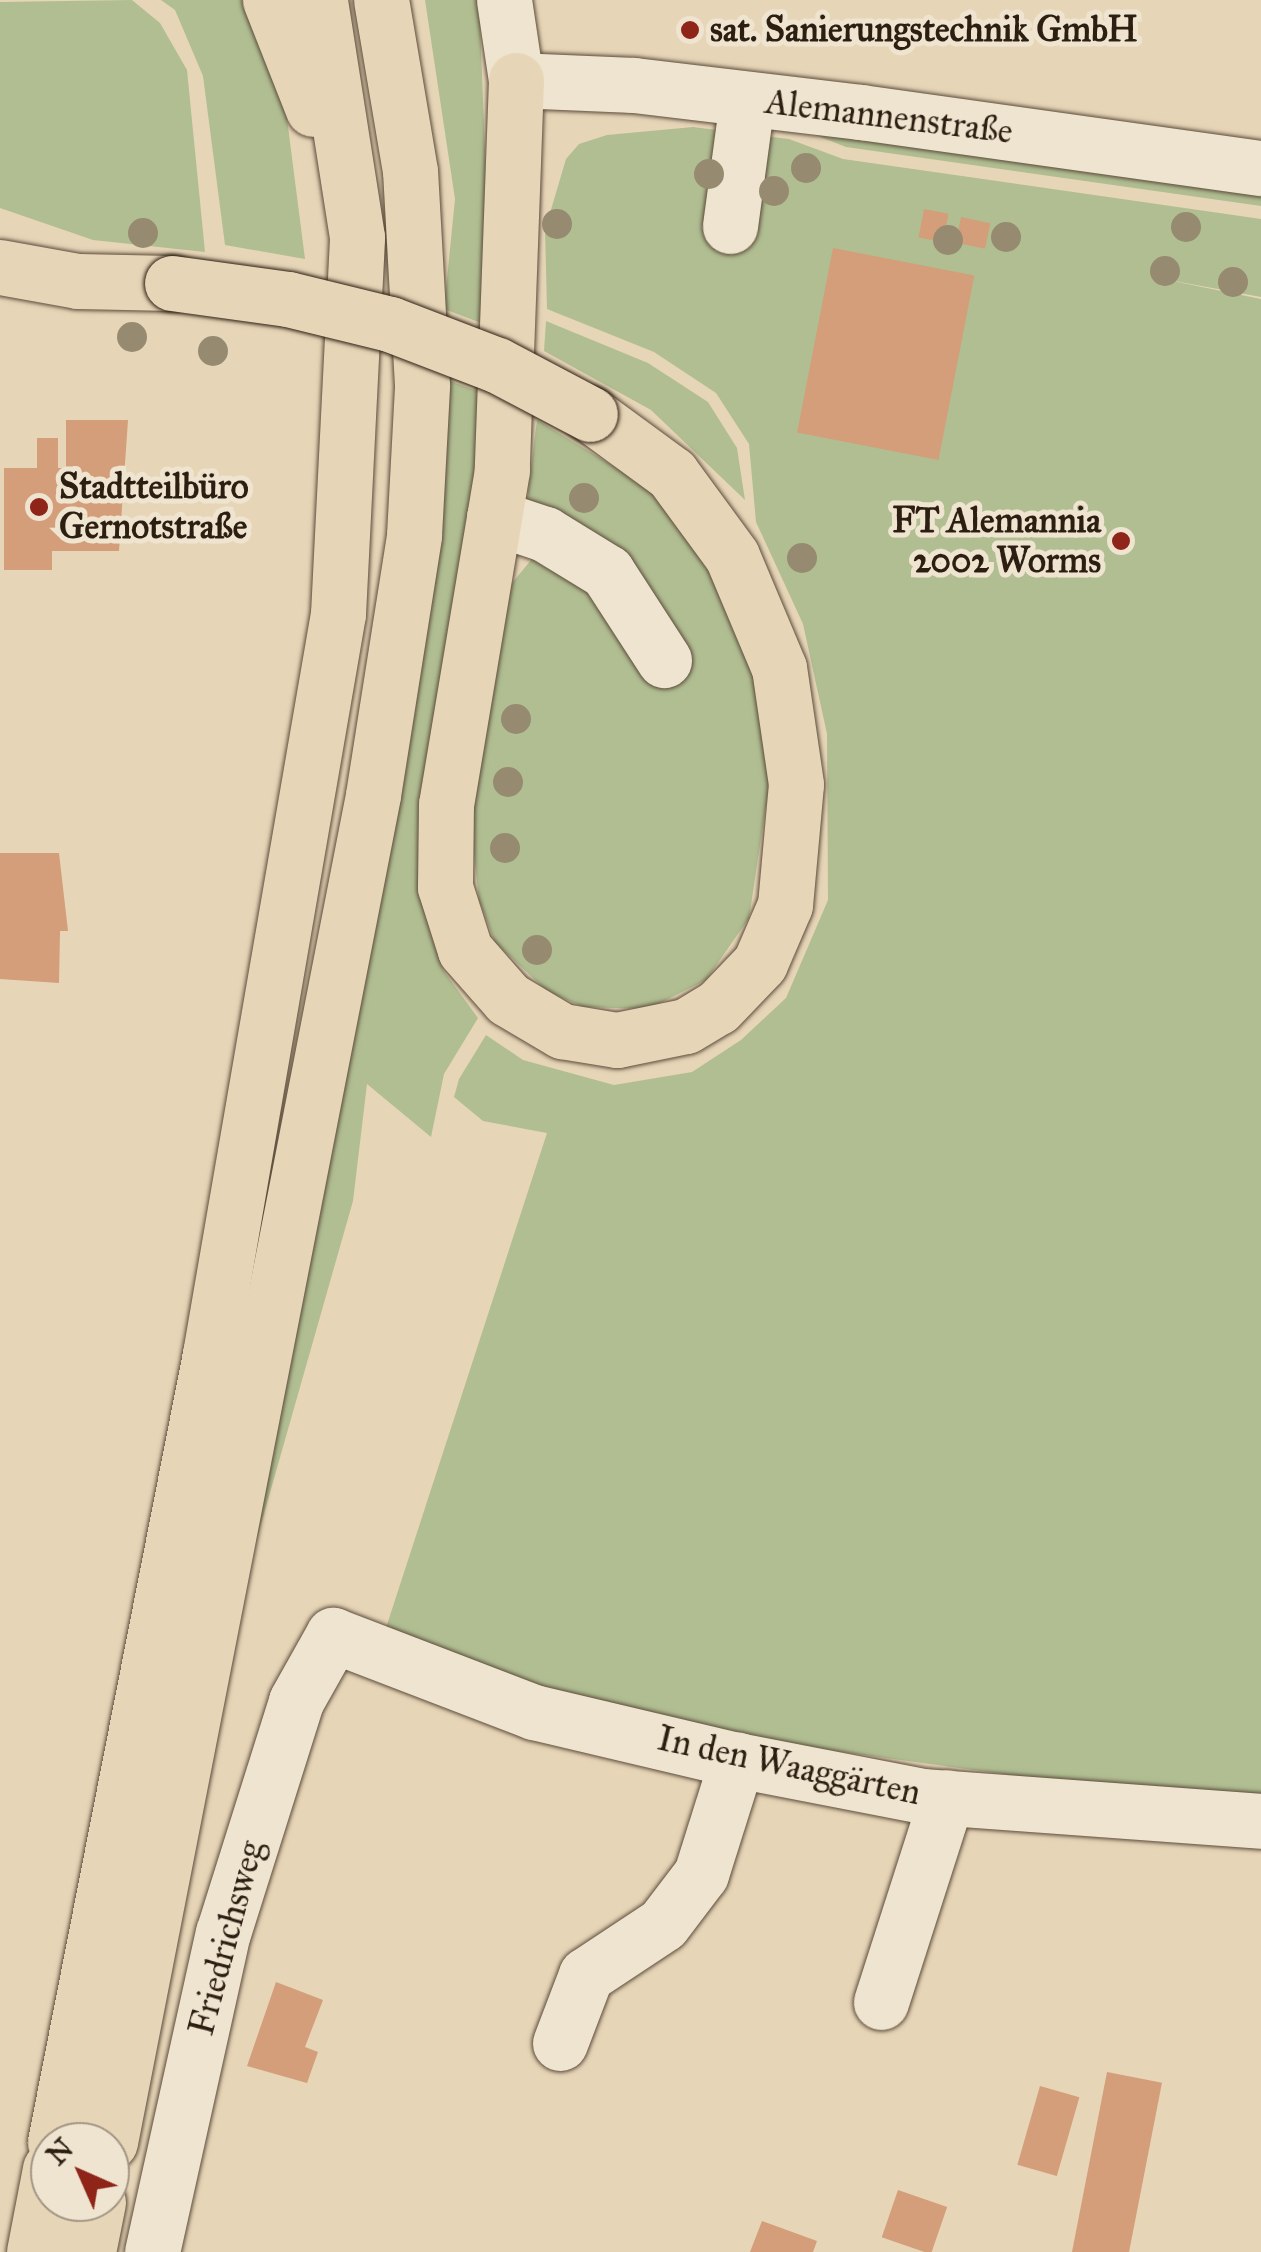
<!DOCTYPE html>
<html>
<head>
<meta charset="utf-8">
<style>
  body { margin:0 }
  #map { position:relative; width:1261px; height:2252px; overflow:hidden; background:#e7d5b7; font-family:"IM FELL Great Primer",serif }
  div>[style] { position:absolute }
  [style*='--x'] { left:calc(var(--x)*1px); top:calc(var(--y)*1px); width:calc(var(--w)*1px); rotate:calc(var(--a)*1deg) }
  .green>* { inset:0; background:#b1be92 }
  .building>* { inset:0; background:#d39e79; transform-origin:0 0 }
  .roads { filter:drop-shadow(0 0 2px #5b4c3b) drop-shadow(0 0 2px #5b4c3b) }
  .minor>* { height:55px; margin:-27.5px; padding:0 27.5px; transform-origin:27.5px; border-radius:27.5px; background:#efe4d0 }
  .highway>* { height:55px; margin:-27.5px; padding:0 27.5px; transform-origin:27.5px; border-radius:27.5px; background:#e7d5b7 }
  .bridges { filter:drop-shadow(0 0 2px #2c1f12) drop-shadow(0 0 2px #2c1f12) }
  .highway-bridge>* { height:55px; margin:-27.5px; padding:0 27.5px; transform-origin:27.5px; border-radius:27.5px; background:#e7d5b7 }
  .trees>* { width:30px; height:30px; margin:-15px; border-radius:50%; background:#968b71 }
  .dots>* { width:28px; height:28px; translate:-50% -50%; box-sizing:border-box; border:5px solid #efe4d0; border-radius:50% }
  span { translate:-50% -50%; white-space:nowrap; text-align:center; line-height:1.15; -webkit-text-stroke:10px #efe4d0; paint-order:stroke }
  .poi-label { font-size:35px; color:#2c1f12; font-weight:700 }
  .left { translate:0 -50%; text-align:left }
  .right { translate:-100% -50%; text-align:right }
  .street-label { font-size:35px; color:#2c1f12 }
  .north { position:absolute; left:30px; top:2122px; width:100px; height:100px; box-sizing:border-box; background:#efe4d0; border:2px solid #a19584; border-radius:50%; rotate:315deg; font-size:28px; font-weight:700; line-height:40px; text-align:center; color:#2c1f12 }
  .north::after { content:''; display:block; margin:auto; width:35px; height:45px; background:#8f2418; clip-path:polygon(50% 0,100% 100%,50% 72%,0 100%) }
</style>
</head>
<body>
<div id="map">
  <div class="green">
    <div style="clip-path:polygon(132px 0,160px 23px,187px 70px,205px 252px,93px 240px,0 208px,0 2px)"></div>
    <div style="clip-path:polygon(161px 0,247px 0,286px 111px,305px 259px,225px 245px,203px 76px,175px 10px)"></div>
    <div style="clip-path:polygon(425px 0,479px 0,492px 327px,444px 309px,455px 199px)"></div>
    <div style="clip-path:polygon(693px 127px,789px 139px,843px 159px,1261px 219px,1261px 297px,1158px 278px,1261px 299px,1261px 1800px,1149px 1794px,769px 1742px,515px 1683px,383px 1637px,547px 1133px,483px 1121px,454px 1097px,459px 1079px,486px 1035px,523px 1060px,614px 1085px,692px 1072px,741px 1040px,786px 998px,828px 900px,827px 734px,803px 624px,756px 522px,749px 444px,716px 393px,654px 352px,547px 309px,545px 230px,566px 159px,579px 144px,607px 135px)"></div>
    <div style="clip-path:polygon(795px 127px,1261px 190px,1261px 206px,846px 147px)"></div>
    <div style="clip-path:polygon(546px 321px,648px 363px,708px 402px,737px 448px,745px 500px,651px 410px,544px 351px)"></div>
    <div style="clip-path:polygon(442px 378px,482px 393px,483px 436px,418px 890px,443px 970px,478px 1018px,444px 1074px,431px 1137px,367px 1084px,353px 1201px,246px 1577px,432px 599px)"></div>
    <div style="clip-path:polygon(537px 420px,653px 490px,696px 544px,745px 648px,774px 753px,749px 918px,706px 980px,648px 1009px,584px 1007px,548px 992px,495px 942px,479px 900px,470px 816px,508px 588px,536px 554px,528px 492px)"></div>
  </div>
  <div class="building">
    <div style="left:924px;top:209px;width:25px;height:29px;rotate:11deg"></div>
    <div style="left:961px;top:217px;width:30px;height:26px;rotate:12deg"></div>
    <div style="left:833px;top:248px;width:144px;height:188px;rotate:11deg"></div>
    <div style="clip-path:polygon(66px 420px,128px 420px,119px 551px,52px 551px,52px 570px,4px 570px,4px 468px,37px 468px,37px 438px,58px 438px,58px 468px,66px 468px)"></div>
    <div style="clip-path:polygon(0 853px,59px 853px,68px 931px,60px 931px,59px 983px,0 979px)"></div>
    <div style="clip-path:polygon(276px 1982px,323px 2000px,305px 2047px,318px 2052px,307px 2083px,247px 2066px)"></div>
    <div style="left:1107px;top:2072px;width:56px;height:184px;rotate:11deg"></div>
    <div style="left:1040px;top:2086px;width:41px;height:82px;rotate:16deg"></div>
    <div style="left:898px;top:2190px;width:52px;height:50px;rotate:19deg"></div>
    <div style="clip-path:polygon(762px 2221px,817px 2241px,813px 2252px,750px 2252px)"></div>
  </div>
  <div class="roads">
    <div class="minor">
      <div style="--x:504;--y:0;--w:81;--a:81.5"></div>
      <div style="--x:516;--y:80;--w:118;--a:2.4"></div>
      <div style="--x:634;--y:85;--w:229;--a:6.8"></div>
      <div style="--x:861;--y:112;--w:404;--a:8"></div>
      <div style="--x:730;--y:226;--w:127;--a:-82.3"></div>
      <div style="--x:494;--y:517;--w:54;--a:18.4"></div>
      <div style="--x:545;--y:534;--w:73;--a:31.5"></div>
      <div style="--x:607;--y:572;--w:105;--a:57.1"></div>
      <div style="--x:881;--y:2002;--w:215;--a:-72.2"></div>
      <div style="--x:560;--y:2043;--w:73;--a:-69.1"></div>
      <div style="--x:586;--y:1975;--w:92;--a:-33.5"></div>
      <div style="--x:663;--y:1924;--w:63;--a:-52.8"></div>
      <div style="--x:701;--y:1874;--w:120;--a:-72.5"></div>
      <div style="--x:152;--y:2252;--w:327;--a:-77.5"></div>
      <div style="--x:223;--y:1933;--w:243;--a:-72.5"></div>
      <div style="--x:296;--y:1701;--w:76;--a:-60.7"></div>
      <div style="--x:333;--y:1635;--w:215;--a:21"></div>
      <div style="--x:534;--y:1712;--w:209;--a:13.3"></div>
      <div style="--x:737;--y:1760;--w:188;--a:11"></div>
      <div style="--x:922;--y:1796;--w:340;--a:4.2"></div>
    </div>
    <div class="highway">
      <div style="--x:270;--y:0;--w:117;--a:68.5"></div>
      <div style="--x:516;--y:80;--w:390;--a:92.1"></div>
      <div style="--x:502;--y:470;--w:339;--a:99.5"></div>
      <div style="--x:446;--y:804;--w:83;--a:90.7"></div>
      <div style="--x:445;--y:887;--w:66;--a:72.4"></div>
      <div style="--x:465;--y:950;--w:65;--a:48.7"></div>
      <div style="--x:508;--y:999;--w:63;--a:30.7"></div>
      <div style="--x:562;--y:1031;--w:56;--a:9.3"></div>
      <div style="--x:617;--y:1040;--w:70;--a:-11.5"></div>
      <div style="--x:686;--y:1026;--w:37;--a:-31"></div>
      <div style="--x:718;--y:1007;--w:61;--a:-46.3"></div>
      <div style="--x:760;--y:963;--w:63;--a:-66.7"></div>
      <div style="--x:785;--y:905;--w:121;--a:-84.8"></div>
      <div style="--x:796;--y:784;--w:117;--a:-98.3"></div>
      <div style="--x:779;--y:668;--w:121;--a:-112.8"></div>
      <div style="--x:732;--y:556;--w:102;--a:-126.2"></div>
      <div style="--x:672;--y:474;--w:102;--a:-143.8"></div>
      <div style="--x:0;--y:267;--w:79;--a:10.2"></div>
      <div style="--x:78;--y:281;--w:94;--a:1.2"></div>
      <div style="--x:55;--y:2142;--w:803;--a:-78.87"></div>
      <div style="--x:210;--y:1354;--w:751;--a:-80.19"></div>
      <div style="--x:338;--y:614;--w:377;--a:-87.1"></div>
      <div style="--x:357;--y:237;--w:240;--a:-98.9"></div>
      <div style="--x:110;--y:2142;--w:1372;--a:-78.95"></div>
      <div style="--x:373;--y:795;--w:263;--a:-81"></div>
      <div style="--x:414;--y:535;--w:150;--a:-86.9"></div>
      <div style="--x:422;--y:385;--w:214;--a:-93.2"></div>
      <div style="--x:410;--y:171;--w:173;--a:-99.6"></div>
      <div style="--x:34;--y:2252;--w:85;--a:-79.1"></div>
      <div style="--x:88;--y:2252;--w:51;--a:-78.7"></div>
    </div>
  </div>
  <div class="bridges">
    <div class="highway-bridge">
      <div style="--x:172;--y:283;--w:117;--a:7.9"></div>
      <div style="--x:288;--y:299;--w:105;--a:13.8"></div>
      <div style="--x:390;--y:324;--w:115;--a:21"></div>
      <div style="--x:497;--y:365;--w:105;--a:27.8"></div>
    </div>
  </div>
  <div class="trees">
    <div style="left:806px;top:168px"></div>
    <div style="left:709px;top:174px"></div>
    <div style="left:774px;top:191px"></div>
    <div style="left:557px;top:224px"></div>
    <div style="left:1186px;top:227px"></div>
    <div style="left:143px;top:233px"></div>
    <div style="left:1006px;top:237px"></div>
    <div style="left:948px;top:240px"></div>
    <div style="left:1165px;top:271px"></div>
    <div style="left:1233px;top:282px"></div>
    <div style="left:132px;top:337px"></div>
    <div style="left:213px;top:351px"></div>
    <div style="left:584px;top:498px"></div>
    <div style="left:802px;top:558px"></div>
    <div style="left:516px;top:719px"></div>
    <div style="left:508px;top:782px"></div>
    <div style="left:505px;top:848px"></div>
    <div style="left:537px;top:950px"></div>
  </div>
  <div class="dots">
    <div style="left:690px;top:30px;background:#8f2418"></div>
    <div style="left:39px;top:507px;background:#8f2418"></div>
    <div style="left:1121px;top:541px;background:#8f2418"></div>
  </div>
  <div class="poi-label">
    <span class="left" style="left:710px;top:30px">sat. Sanierungstechnik GmbH</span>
    <span class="left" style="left:59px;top:507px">Stadtteilbüro<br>Gernotstraße</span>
    <span class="right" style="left:1101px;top:541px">FT Alemannia<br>2002 Worms</span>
  </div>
  <div class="street-label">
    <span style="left:889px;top:117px;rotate:7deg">Alemannenstraße</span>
    <span style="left:789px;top:1766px;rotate:12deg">In den Waaggärten</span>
    <span style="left:227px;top:1938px;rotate:-75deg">Friedrichsweg</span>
  </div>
  <div class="north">N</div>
</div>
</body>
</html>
